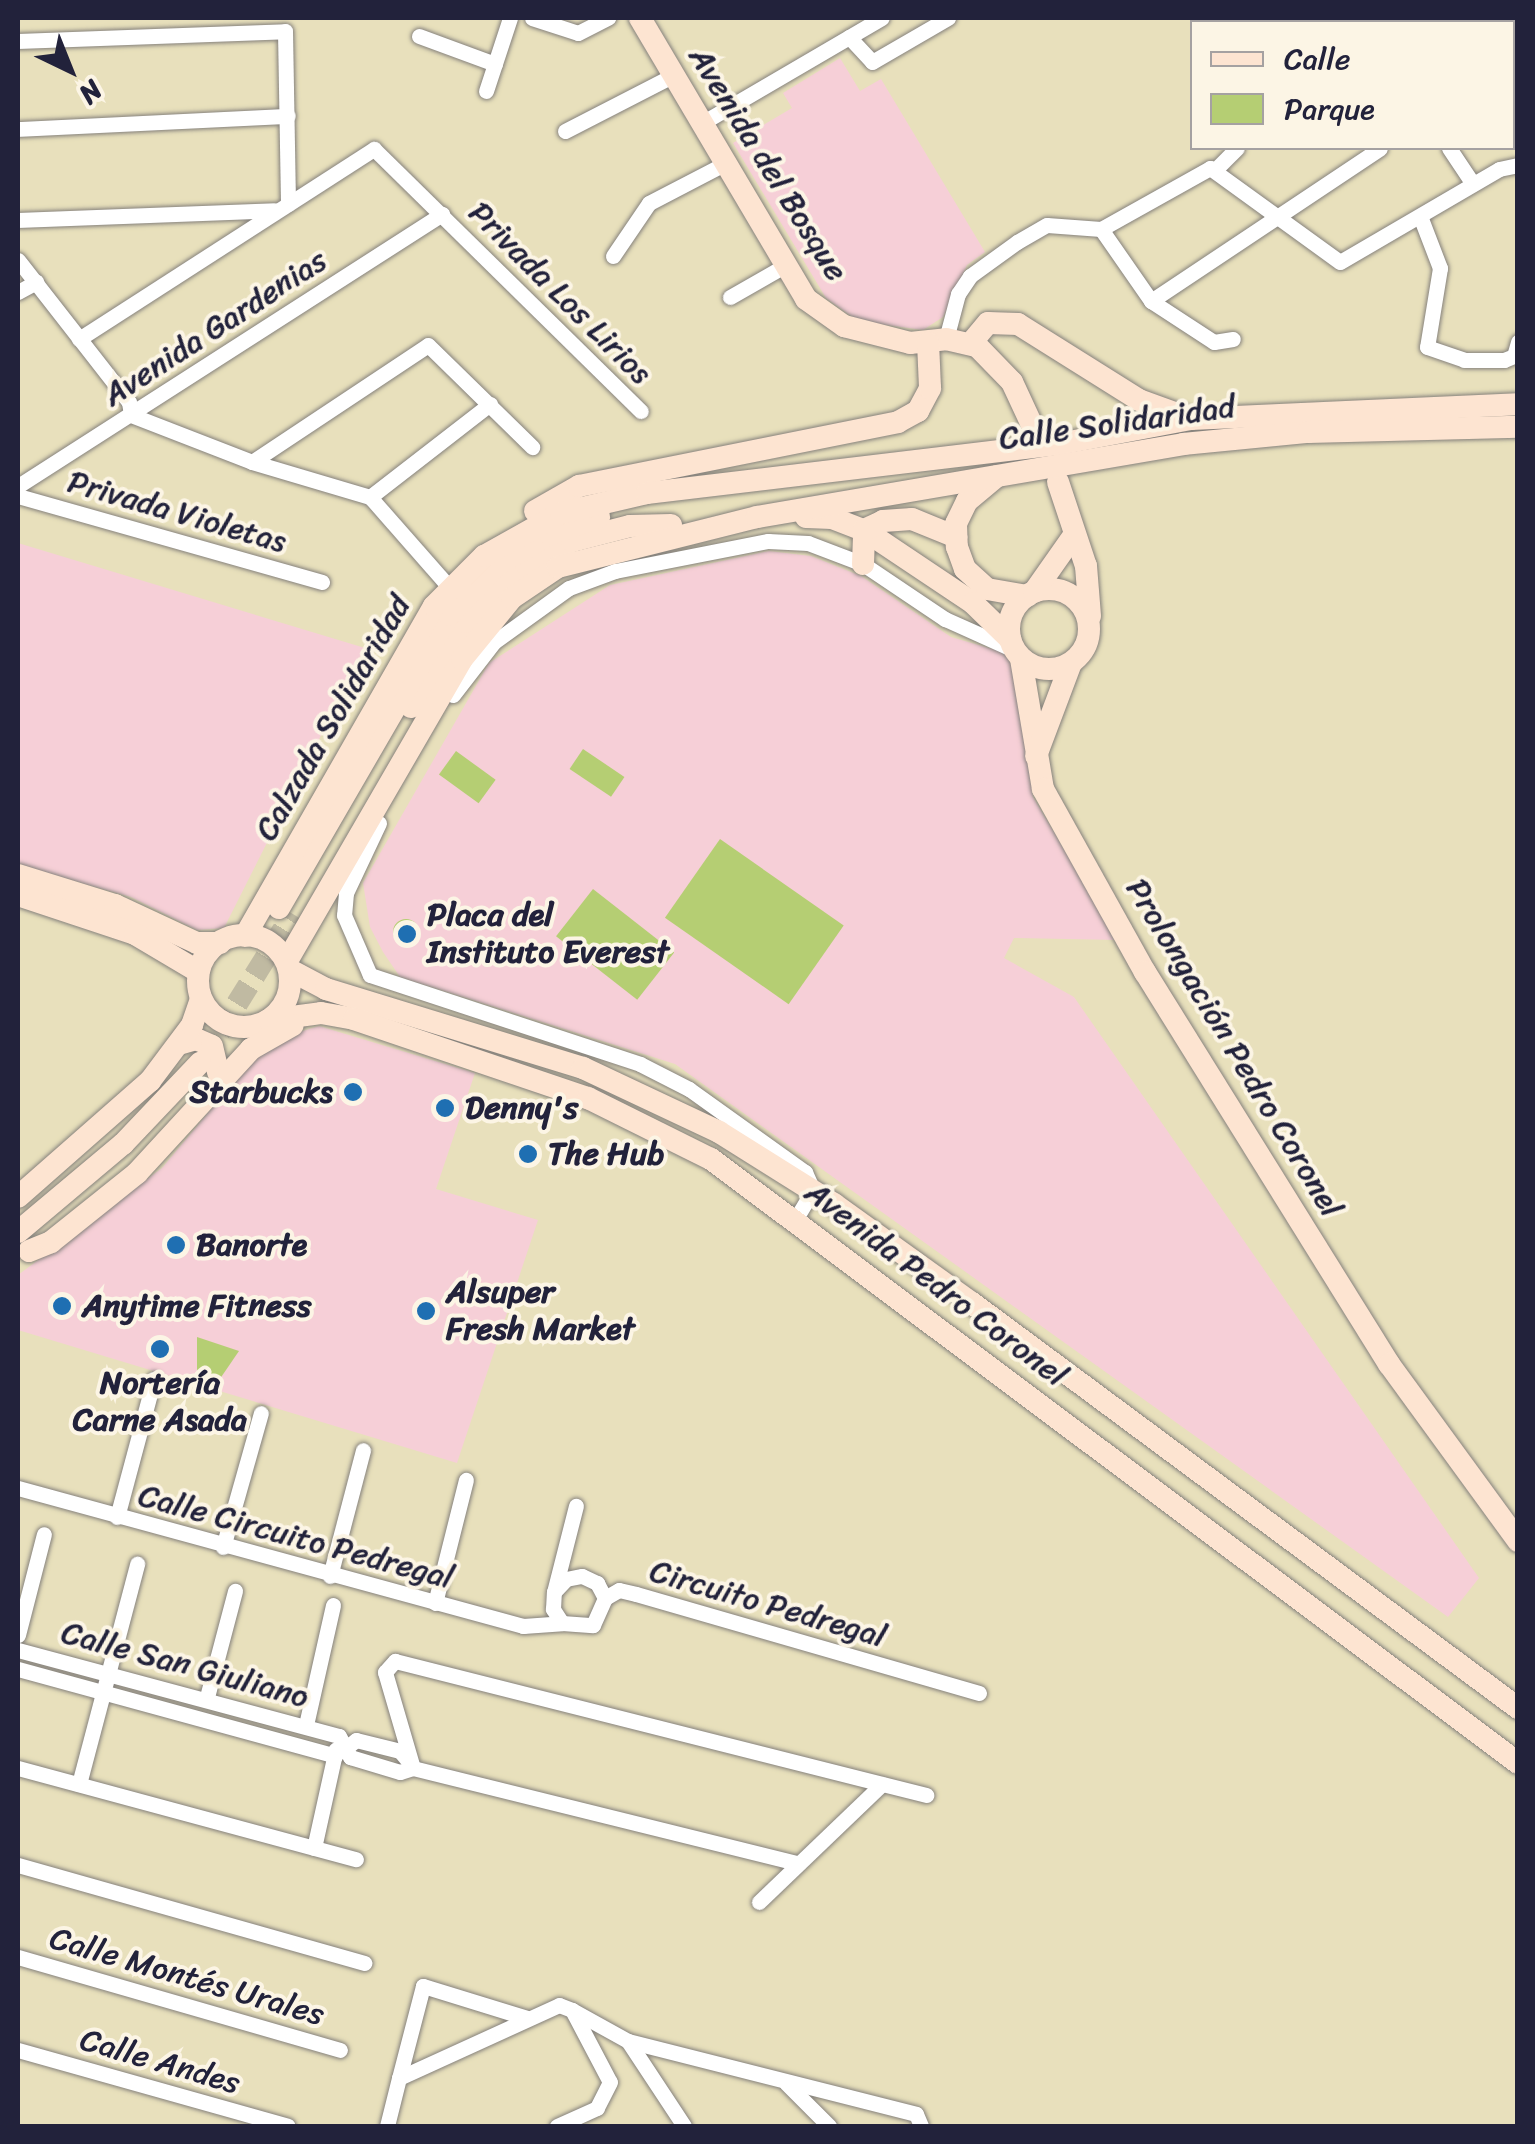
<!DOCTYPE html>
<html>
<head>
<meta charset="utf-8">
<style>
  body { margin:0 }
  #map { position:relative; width:1535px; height:2144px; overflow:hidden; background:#e8e0bc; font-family:Sriracha,sans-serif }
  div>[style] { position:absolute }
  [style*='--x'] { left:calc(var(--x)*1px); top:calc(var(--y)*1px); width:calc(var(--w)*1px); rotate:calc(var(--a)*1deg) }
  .built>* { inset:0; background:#f6cfd7 }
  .green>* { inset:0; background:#b5ce73; transform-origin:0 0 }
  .round { border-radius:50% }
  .secondary-tunnel>* { height:22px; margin-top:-11px; transform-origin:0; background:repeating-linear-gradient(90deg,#c0baa2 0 22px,transparent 0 33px) }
  .roads { filter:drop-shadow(0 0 2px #85817c) drop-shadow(0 0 2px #85817c) }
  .street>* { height:15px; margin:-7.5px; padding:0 7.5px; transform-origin:7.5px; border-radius:7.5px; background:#fff }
  .secondary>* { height:22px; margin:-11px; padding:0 11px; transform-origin:11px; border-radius:11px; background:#fde4d1 }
  .secondary>.ring { margin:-11px; padding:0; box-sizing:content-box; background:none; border:22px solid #fde4d1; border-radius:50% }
  .dots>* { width:28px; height:28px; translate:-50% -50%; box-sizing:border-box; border:5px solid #fcf5e5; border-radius:50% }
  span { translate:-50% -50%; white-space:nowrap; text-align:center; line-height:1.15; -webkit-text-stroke:8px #fcf5e5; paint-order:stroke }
  .street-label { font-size:32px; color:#22223b }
  .poi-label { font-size:32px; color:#22223b; font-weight:700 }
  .left { translate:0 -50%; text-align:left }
  .right { translate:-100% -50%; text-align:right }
  .frame { position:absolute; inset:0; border:20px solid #22223b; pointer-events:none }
  .legend { position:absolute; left:1190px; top:20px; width:325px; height:130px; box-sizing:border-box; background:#fcf5e5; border:2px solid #a5a1a1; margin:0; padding:12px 18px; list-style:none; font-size:30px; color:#22223b }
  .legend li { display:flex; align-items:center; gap:20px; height:50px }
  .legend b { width:50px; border:2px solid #a5a1a1 }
  .north { position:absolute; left:20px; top:20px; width:100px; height:100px; -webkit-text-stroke:8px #fcf5e5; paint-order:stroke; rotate:137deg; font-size:28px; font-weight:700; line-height:40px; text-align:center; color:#22223b }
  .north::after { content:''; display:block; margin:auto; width:35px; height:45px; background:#22223b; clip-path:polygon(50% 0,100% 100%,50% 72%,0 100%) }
</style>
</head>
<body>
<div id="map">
  <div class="built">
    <div style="clip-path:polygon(840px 58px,860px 91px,881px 79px,985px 252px,967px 265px,943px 317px,923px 330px,858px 321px,826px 298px,733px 143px,792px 108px,783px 93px)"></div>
    <div style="clip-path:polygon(18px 543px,365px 648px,224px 928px,197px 930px,131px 897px,18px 865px)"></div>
    <div style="clip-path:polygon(769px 551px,811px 556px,861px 576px,951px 637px,1006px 653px,1015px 663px,1033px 797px,1118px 940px,1014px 938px,1004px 958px,1074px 997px,1479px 1578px,1448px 1617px,675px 1064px,400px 977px,383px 952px,370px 927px,363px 883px,489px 663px,610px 585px)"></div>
    <div style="clip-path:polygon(319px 1026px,475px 1073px,436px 1189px,538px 1220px,457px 1463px,18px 1330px,18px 1275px,162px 1168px,267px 1042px)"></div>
  </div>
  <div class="green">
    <div style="left:583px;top:749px;width:50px;height:24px;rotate:34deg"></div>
    <div style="left:456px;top:751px;width:49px;height:29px;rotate:36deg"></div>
    <div style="left:720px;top:839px;width:151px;height:96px;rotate:35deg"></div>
    <div style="left:593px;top:889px;width:103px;height:60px;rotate:38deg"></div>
    <div class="round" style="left:393px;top:919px;width:26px;height:26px"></div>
    <div style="clip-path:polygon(197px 1337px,239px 1351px,213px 1389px,197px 1384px)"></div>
  </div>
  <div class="secondary-tunnel">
    <div style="--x:202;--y:1060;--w:172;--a:-58.1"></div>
  </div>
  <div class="roads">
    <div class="street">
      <div style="--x:532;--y:18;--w:48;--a:18.1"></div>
      <div style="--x:578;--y:33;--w:34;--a:-27"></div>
      <div style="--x:1444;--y:22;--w:9;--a:-27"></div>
      <div style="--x:419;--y:36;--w:81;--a:20.2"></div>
      <div style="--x:849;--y:37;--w:34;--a:47"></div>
      <div style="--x:872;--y:62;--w:88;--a:-30.1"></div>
      <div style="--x:18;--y:41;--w:267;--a:-2.1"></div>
      <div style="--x:285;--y:31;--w:173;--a:89"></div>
      <div style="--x:486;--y:91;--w:77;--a:-71.8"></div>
      <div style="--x:702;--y:123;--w:208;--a:-30.3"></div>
      <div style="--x:18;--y:129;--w:270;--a:-2.8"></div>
      <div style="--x:565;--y:131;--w:123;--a:-27.2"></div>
      <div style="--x:1449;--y:148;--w:43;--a:56.3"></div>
      <div style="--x:1217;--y:168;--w:28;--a:-45"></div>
      <div style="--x:1420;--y:216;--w:56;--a:69"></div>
      <div style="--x:1440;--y:268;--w:80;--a:99.3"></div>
      <div style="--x:1427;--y:347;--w:39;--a:19"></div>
      <div style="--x:1464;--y:360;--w:40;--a:0"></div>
      <div style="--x:1504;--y:360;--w:11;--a:-22"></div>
      <div style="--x:1514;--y:356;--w:15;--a:-74"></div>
      <div style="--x:18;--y:220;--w:256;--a:-2.2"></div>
      <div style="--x:1101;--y:229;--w:88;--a:55.2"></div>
      <div style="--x:1151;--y:301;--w:75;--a:33.1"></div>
      <div style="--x:1214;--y:342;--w:19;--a:-9"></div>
      <div style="--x:613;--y:256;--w:64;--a:-55.8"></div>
      <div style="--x:649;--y:203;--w:87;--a:-27.5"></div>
      <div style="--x:18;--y:260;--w:180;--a:52"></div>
      <div style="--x:129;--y:402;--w:13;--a:81"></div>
      <div style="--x:18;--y:292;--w:21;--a:-29"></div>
      <div style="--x:730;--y:297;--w:64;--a:-29.7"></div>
      <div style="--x:1151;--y:301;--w:275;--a:-33.7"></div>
      <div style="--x:79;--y:339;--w:351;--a:-32.8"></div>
      <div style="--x:374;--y:149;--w:374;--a:44.5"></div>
      <div style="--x:946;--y:339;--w:47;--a:-75.1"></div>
      <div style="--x:958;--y:294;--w:22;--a:-56"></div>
      <div style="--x:970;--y:276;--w:58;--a:-35.9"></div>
      <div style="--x:1017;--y:242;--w:34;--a:-30"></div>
      <div style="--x:1047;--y:225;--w:54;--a:4.2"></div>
      <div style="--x:1101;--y:229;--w:125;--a:-29.2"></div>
      <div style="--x:1210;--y:168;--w:160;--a:35.9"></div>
      <div style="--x:1340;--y:262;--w:184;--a:-30.3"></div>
      <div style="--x:1499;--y:169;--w:19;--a:-12"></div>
      <div style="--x:131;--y:415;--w:130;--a:21.2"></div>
      <div style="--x:252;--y:462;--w:123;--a:16.5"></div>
      <div style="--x:370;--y:497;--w:121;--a:48.7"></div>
      <div style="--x:252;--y:462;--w:211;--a:-33.6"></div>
      <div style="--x:428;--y:345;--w:146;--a:44.4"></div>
      <div style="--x:18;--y:486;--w:504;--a:-32.68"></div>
      <div style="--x:18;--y:496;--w:316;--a:15.8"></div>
      <div style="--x:370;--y:497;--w:152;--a:-37.8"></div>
      <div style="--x:453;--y:695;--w:67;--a:-52.3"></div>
      <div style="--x:494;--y:642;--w:92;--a:-35.8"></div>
      <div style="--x:569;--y:588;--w:49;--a:-20.3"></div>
      <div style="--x:615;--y:571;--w:156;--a:-11.1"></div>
      <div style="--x:768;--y:541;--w:40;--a:2.9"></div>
      <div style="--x:808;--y:543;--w:59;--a:20.9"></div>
      <div style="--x:863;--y:564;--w:99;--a:33.9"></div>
      <div style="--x:945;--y:619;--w:73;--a:24.1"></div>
      <div style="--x:379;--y:823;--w:77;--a:115.2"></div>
      <div style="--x:346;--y:893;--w:22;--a:95"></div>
      <div style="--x:344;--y:915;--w:65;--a:66.6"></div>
      <div style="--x:370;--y:975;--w:284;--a:18.2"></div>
      <div style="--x:640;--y:1064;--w:55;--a:27"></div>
      <div style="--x:689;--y:1089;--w:143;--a:35.6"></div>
      <div style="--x:805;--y:1172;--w:20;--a:66"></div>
      <div style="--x:813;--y:1190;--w:33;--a:121"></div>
      <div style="--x:18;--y:1488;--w:524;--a:15.28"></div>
      <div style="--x:523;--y:1626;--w:39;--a:-4"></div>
      <div style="--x:117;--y:1517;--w:143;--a:-75"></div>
      <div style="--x:223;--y:1547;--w:139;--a:-74.2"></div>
      <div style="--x:330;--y:1576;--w:130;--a:-75.3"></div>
      <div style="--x:554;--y:1592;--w:89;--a:-75.7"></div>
      <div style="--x:605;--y:1598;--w:16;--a:-30"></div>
      <div style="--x:619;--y:1590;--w:17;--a:13"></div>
      <div style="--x:636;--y:1594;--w:357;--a:16.1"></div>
      <div style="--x:435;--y:1603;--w:127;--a:-75.9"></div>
      <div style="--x:562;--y:1623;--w:17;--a:-123"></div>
      <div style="--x:553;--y:1609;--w:17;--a:-87"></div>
      <div style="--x:554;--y:1592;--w:18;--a:-47"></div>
      <div style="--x:566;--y:1579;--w:16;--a:-11"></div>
      <div style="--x:582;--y:1576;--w:17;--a:25"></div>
      <div style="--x:597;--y:1583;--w:17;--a:62"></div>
      <div style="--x:562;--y:1623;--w:31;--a:4"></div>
      <div style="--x:593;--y:1625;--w:30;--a:-66"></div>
      <div style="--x:18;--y:1635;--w:104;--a:-75.6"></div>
      <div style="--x:18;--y:1650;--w:332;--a:15"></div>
      <div style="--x:18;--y:1669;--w:329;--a:15.3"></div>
      <div style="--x:207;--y:1697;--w:110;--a:-75.2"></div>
      <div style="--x:306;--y:1725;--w:123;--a:-77.3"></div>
      <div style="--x:339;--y:1736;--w:24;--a:62"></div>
      <div style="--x:350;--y:1757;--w:52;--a:16.7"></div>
      <div style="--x:400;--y:1772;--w:14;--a:-17"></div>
      <div style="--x:413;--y:1768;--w:397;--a:13.9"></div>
      <div style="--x:342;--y:1751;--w:18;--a:-38"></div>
      <div style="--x:356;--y:1740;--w:45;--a:14"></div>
      <div style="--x:400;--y:1751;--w:14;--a:51"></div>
      <div style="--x:18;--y:1768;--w:350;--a:15.1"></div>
      <div style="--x:413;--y:1768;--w:100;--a:-106.3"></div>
      <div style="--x:385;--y:1672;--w:15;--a:-48"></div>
      <div style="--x:395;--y:1661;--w:548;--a:14.16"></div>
      <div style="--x:79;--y:1784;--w:228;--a:-75.2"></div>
      <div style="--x:314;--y:1848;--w:101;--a:-77.5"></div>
      <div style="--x:18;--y:1865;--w:360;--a:15.8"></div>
      <div style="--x:759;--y:1902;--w:170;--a:-43.8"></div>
      <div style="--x:18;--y:1957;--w:335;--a:16.1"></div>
      <div style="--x:572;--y:2010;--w:64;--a:29"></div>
      <div style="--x:628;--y:2041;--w:102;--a:56.6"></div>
      <div style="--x:527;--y:2018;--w:109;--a:-162.9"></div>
      <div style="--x:423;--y:1986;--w:95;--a:104.6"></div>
      <div style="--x:399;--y:2078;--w:176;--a:-24.5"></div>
      <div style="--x:559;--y:2005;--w:14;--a:21"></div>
      <div style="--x:572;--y:2010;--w:81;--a:62.2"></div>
      <div style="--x:610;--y:2082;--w:29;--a:117"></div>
      <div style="--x:597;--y:2108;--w:44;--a:155.8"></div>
      <div style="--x:628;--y:2041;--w:297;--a:14.2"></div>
      <div style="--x:916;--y:2114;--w:13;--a:67"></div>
      <div style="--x:18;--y:2050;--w:280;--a:15.7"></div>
      <div style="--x:786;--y:2083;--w:61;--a:45"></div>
      <div style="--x:387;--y:2126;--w:49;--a:-76"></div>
    </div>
    <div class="secondary">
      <div style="--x:640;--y:18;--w:326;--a:59.4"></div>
      <div style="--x:806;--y:299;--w:47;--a:35.4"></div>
      <div style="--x:844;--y:326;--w:68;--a:14.4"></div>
      <div style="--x:910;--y:343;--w:36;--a:-6"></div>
      <div style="--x:946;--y:339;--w:32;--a:13"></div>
      <div style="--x:977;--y:346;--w:50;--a:45.8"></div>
      <div style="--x:1012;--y:382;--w:47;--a:65.1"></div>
      <div style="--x:971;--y:343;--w:26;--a:-50"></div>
      <div style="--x:988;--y:323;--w:30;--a:2"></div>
      <div style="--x:1018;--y:324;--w:143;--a:32.1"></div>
      <div style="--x:1139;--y:400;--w:55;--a:20.1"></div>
      <div style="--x:997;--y:476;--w:39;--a:140"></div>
      <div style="--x:967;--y:501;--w:25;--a:116"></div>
      <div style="--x:956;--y:524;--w:23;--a:88"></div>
      <div style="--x:957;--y:547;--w:23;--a:70"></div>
      <div style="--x:965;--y:569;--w:30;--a:42"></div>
      <div style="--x:987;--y:589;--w:41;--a:9.9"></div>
      <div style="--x:1058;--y:482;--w:89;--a:71.6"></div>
      <div style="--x:1086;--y:566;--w:50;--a:85.4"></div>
      <div style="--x:535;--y:511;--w:51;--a:-29.6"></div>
      <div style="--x:579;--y:486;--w:325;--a:-11.3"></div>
      <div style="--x:898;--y:422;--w:23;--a:-29"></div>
      <div style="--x:918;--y:411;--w:26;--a:-62"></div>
      <div style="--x:930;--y:388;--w:45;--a:-92.5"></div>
      <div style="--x:806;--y:517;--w:26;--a:2"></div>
      <div style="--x:832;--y:518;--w:34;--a:21"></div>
      <div style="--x:864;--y:530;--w:131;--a:33.8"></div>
      <div style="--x:973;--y:603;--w:52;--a:44.2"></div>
      <div style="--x:863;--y:564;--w:34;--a:-88"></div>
      <div style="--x:864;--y:530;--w:21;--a:-25"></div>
      <div style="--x:883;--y:521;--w:29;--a:-4"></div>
      <div style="--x:912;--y:519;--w:48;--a:22.2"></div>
      <div class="ring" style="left:1009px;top:589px;width:58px;height:58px"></div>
      <div style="--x:1034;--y:592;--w:70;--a:-54.9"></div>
      <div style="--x:1021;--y:659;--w:132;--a:80.4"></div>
      <div style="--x:1043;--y:789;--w:210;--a:60.9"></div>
      <div style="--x:1145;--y:972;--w:462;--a:58.1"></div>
      <div style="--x:1389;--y:1364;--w:219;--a:53.9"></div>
      <div style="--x:411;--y:707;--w:101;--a:-57.1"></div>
      <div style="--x:466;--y:622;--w:83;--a:-44"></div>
      <div style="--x:526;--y:564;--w:51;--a:-26.6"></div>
      <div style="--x:572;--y:541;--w:60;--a:-14.5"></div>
      <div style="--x:630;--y:526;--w:41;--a:-1.4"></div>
      <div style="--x:1036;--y:756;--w:99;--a:-69.4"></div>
      <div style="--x:18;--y:875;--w:102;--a:17.2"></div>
      <div style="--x:115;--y:905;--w:90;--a:24.9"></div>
      <div style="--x:197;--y:943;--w:23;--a:0"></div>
      <div style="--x:18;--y:895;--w:123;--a:18.4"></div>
      <div style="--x:135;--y:934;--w:74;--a:30.7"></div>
      <div style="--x:279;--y:908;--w:339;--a:-59.9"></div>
      <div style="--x:449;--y:615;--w:69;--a:-46.2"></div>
      <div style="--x:497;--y:565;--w:61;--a:-30.3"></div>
      <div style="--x:550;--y:534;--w:52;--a:-19.1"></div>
      <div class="ring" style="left:198px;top:935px;width:70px;height:70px"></div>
      <div style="--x:245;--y:936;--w:380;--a:-60.2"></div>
      <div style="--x:434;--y:606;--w:71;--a:-45"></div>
      <div style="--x:484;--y:556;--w:88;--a:-29.2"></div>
      <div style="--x:561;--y:513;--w:88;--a:-13.1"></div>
      <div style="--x:647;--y:493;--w:420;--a:-6.8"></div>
      <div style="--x:1064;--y:443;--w:129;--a:-10.7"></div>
      <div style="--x:1191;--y:419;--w:327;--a:-2.6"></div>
      <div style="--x:287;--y:961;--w:349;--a:-59.9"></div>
      <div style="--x:462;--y:659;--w:79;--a:-50.7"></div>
      <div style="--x:512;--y:598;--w:55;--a:-34"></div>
      <div style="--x:558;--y:567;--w:205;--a:-14.1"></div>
      <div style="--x:757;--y:517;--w:432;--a:-9.7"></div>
      <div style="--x:1183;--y:444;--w:126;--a:-5.5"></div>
      <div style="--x:1308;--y:432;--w:210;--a:-1.4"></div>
      <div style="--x:290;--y:970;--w:41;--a:27.8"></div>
      <div style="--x:326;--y:989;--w:269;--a:17.1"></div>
      <div style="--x:583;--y:1068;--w:150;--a:25.2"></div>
      <div style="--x:719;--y:1132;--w:136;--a:32.1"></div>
      <div style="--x:834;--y:1204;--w:170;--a:35.7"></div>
      <div style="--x:972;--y:1303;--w:680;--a:36.57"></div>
      <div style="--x:269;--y:1020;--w:52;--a:-7.7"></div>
      <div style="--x:321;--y:1013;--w:34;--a:10"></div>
      <div style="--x:354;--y:1019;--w:247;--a:18.7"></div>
      <div style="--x:588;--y:1098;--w:137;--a:26.4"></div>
      <div style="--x:711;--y:1159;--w:1008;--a:36.81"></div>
      <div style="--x:179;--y:1044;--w:18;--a:-16"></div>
      <div style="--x:196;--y:1039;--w:17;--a:24"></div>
      <div style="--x:212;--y:1046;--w:27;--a:77"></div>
      <div style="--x:18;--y:1197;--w:176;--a:-41.3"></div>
      <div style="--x:150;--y:1081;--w:70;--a:-53.1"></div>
      <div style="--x:192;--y:1025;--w:28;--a:-71"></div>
      <div style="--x:18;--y:1232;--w:137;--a:-40"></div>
      <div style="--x:123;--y:1144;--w:112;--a:-46.5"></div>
      <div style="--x:29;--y:1251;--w:24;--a:-22"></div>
      <div style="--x:51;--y:1242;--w:110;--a:-38.7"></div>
      <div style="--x:137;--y:1173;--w:168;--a:-47.4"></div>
      <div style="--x:251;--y:1049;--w:48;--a:-29.7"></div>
    </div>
  </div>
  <div class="dots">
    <div style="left:407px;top:934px;background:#1f6fb2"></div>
    <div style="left:353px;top:1092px;background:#1f6fb2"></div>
    <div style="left:445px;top:1108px;background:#1f6fb2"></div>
    <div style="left:528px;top:1154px;background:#1f6fb2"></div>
    <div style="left:176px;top:1245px;background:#1f6fb2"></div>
    <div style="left:62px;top:1306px;background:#1f6fb2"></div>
    <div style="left:426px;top:1311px;background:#1f6fb2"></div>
    <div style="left:160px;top:1349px;background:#1f6fb2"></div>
  </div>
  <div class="street-label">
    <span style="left:768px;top:164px;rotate:58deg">Avenida del Bosque</span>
    <span style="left:560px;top:293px;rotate:45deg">Privada Los Lirios</span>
    <span style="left:215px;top:328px;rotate:-33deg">Avenida Gardenias</span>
    <span style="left:1117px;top:423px;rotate:-8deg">Calle Solidaridad</span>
    <span style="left:177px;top:512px;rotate:16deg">Privada Violetas</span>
    <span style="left:333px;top:718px;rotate:-60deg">Calzada Solidaridad</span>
    <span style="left:1234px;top:1048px;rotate:59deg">Prolongación Pedro Coronel</span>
    <span style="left:936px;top:1284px;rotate:37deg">Avenida Pedro Coronel</span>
    <span style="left:296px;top:1537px;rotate:15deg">Calle Circuito Pedregal</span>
    <span style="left:768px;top:1604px;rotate:16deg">Circuito Pedregal</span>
    <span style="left:185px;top:1665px;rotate:15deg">Calle San Giuliano</span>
    <span style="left:187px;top:1977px;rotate:16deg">Calle Montés Urales</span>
    <span style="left:160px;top:2062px;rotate:16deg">Calle Andes</span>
  </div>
  <div class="poi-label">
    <span class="left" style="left:427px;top:934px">Placa del<br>Instituto Everest</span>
    <span class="right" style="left:333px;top:1092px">Starbucks</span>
    <span class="left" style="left:465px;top:1108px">Denny's</span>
    <span class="left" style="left:548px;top:1154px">The Hub</span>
    <span class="left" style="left:196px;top:1245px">Banorte</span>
    <span class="left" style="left:446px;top:1311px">Alsuper<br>Fresh Market</span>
    <span class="left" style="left:82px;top:1306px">Anytime Fitness</span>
    <span style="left:160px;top:1402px">Nortería<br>Carne Asada</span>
  </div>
  <div class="frame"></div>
  <ul class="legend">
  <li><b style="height:12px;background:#fde4d1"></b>Calle</li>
  <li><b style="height:28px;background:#b5ce73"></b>Parque</li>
  </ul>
  <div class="north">N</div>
</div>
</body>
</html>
